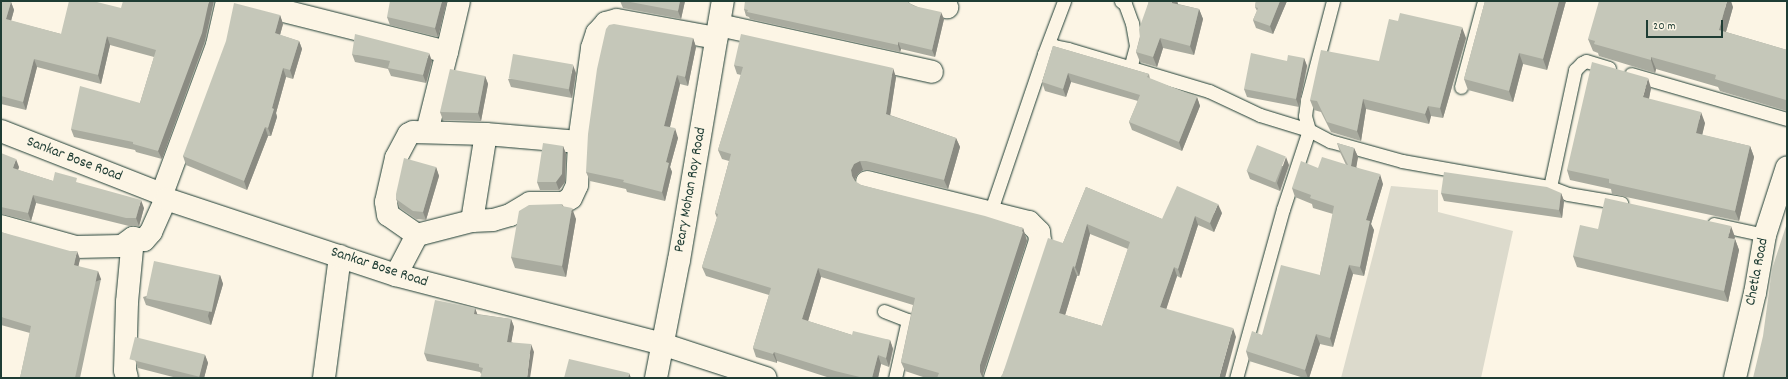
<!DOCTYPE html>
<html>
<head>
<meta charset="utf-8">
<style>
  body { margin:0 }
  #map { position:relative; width:1788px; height:379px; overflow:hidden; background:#fcf5e5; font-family:Dekko,sans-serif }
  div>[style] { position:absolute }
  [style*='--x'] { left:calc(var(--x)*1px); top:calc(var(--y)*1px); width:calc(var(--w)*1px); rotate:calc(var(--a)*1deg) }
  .green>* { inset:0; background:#dcdacc }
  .roads { filter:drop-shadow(0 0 1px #1f3d34) drop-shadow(0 0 1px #1f3d34) }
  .lane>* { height:13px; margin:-6.5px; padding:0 6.5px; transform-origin:6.5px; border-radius:6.5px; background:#fcf5e5 }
  .street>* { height:22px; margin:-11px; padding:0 11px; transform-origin:11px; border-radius:11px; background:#fcf5e5 }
  .secondary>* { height:22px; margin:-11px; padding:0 11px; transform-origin:11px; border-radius:11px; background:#fcf5e5 }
  .wall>* { inset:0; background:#a9ab9f }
  .shaded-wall>* { inset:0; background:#8a8b82; transform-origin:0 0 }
  .building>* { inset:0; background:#c5c7b9; transform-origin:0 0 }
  span { translate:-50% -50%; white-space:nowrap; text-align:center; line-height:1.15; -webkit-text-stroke:4px #fcf5e5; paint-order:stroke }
  .street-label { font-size:15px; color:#1f3d34 }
  .frame { position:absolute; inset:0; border:2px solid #1f3d34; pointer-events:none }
  .scale { position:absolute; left:1646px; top:20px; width:77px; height:18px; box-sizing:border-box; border:2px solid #1f3d34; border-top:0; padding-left:5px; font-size:12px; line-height:14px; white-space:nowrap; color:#1f3d34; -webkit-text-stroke:3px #fcf5e5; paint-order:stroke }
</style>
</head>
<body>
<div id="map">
  <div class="green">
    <div style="clip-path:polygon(1391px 186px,1438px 190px,1438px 212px,1513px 231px,1481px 378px,1341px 378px)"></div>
  </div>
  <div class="roads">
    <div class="lane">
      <div style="--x:1121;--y:1;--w:5;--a:37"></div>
      <div style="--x:1125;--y:4;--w:20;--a:70"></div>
      <div style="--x:1132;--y:23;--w:23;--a:80"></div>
      <div style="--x:1136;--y:46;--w:23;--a:105"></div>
      <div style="--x:1333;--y:1;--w:102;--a:104.7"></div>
      <div style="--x:1307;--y:100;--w:16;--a:97"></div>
      <div style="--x:1305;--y:116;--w:15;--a:74"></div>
      <div style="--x:1309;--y:130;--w:24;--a:28"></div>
      <div style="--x:1330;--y:141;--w:75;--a:15.5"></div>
      <div style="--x:1402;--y:161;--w:150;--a:10"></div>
      <div style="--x:1550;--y:187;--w:19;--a:21"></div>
      <div style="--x:1568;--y:194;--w:54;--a:9.6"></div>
      <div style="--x:1044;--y:54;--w:57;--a:-69.3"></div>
      <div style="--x:1631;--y:74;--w:162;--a:16.1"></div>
      <div style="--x:1461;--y:87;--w:89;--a:-75"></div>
      <div style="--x:1550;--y:187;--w:120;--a:-77.9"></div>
      <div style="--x:1575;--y:70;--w:10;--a:-45"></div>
      <div style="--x:1582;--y:63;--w:4;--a:-27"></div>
      <div style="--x:1586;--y:61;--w:24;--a:17"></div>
      <div style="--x:990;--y:213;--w:168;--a:-71.2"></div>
      <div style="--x:1044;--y:54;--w:13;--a:-39"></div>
      <div style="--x:1054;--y:46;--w:14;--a:12"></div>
      <div style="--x:1068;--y:49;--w:147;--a:16.6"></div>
      <div style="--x:1209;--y:91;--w:56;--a:25.2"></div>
      <div style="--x:1260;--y:115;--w:51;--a:17"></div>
      <div style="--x:1309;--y:130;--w:83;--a:108.2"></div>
      <div style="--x:1283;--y:209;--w:175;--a:105.5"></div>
      <div style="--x:1714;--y:224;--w:52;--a:12.2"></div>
      <div style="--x:884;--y:311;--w:26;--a:21"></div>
      <div style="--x:908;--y:320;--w:59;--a:102.6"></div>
    </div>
    <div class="street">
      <div style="--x:244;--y:1;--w:209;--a:14.1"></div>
      <div style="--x:447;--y:52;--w:52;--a:-76.8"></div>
      <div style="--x:920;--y:1;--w:28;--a:13"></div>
      <div style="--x:719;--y:25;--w:218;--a:12.4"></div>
      <div style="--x:427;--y:132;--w:82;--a:-76"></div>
      <div style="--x:867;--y:182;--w:167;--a:13.9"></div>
      <div style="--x:1029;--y:222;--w:14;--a:45"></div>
      <div style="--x:1039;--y:232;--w:9;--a:84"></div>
      <div style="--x:1040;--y:241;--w:144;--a:108.2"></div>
      <div style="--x:162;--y:194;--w:159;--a:-69.7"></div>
      <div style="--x:217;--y:45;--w:45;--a:-77.2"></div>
      <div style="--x:472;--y:221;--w:88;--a:-80.9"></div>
      <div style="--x:1;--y:226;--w:78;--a:15.6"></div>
      <div style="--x:76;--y:247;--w:46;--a:-1.2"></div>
      <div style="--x:122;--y:246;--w:14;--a:-36"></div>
      <div style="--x:133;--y:238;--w:11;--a:10"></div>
      <div style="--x:144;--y:240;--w:11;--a:-49"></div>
      <div style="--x:151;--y:232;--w:36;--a:-66"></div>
      <div style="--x:417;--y:235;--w:35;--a:-145"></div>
      <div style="--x:388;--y:215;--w:13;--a:-99"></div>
      <div style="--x:386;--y:202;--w:45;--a:-77.2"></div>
      <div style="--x:396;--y:158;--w:27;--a:-62"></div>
      <div style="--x:409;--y:134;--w:4;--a:-27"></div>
      <div style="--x:413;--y:132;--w:73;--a:1.6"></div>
      <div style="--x:486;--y:134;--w:93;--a:4.9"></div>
      <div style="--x:396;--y:275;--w:45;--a:-62.3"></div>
      <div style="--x:417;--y:235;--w:57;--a:-14.3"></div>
      <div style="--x:472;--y:221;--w:21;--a:-3"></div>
      <div style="--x:493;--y:220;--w:18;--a:-16"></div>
      <div style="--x:510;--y:215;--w:23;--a:-31"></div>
      <div style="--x:530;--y:203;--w:33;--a:0"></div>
      <div style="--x:563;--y:203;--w:9;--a:-32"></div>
      <div style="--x:571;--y:198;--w:14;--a:-65"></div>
      <div style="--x:577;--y:185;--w:43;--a:-87.3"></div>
      <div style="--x:579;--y:142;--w:95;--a:-82.1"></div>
      <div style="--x:592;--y:48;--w:16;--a:-72"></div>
      <div style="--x:597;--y:33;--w:13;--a:-48"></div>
      <div style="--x:606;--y:23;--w:11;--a:-15"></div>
      <div style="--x:617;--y:20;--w:101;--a:10.3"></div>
      <div style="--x:127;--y:378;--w:8;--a:-104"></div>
      <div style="--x:125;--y:370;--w:68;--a:-88.3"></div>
      <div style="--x:127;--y:302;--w:64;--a:-84.6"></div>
      <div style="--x:324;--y:378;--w:123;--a:-82.5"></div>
    </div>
    <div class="secondary">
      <div style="--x:1;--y:131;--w:173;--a:21.4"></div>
      <div style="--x:162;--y:194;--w:6;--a:51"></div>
      <div style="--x:166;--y:199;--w:242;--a:18.3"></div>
      <div style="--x:396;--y:275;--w:275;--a:14.5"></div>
      <div style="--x:662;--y:344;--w:109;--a:18.1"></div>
      <div style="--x:656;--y:378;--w:120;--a:-79"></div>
      <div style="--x:679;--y:260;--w:263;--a:-80.4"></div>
      <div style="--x:1735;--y:378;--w:87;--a:-76.8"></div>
      <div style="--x:1755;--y:293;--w:59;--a:-80.2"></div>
      <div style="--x:1765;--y:235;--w:71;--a:-72.1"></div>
    </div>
  </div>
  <div class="wall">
    <div style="clip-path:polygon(1px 1px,11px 2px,14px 10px,11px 21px,61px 34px,205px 41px,162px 159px,136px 152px,135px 150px,74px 137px,71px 129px,140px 103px,154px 57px,110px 45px,101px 84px,37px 67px,26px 110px,1px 104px)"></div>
    <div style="clip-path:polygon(447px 1px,438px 37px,390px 25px,387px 17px)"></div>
    <div style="clip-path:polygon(620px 1px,685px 1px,681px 19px,623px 8px)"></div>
    <div style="clip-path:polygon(1149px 1px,1177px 1px,1178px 4px,1199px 9px,1203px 19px,1194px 55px,1163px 48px,1157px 67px,1140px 62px,1136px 52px)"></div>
    <div style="clip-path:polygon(1256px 1px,1287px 1px,1273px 34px,1256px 28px,1253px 20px,1257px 11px,1255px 7px)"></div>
    <div style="clip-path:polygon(1485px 1px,1566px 1px,1547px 70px,1523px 64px,1513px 102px,1468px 90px,1464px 79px)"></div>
    <div style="clip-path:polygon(909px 3px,944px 19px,935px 57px,901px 49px,900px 52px,750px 19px,749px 17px,746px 16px,744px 9px)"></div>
    <div style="clip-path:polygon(1733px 7px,1726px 32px,1787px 50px,1787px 111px,1720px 91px,1718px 87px,1656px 69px,1655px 73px,1599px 56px,1598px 53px,1593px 51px,1588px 39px)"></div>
    <div style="clip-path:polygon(280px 15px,283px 24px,280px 35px,299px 41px,302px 49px,293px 79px,286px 77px,276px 113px,277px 117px,271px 136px,268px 136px,247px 190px,186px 165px,183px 156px)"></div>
    <div style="clip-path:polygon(693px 38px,696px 47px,688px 86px,680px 84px,670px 127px,678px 138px,670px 167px,672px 172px,665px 201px,627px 192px,626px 189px,590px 181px,586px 172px)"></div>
    <div style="clip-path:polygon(1466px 38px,1443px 118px,1431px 116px,1429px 124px,1366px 109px,1361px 141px,1331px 132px,1321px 112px,1314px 110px,1310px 100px,1379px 61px)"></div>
    <div style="clip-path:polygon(1053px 46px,1149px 74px,1150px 79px,1197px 97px,1200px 106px,1182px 151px,1132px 130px,1129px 122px,1138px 101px,1071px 82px,1066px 97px,1045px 91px,1042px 82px)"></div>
    <div style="clip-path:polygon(352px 54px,432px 61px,426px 83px,391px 76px,388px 69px,355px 62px)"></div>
    <div style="clip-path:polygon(1304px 58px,1307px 66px,1299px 107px,1247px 97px,1244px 89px,1287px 61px)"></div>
    <div style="clip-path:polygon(734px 65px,896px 77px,890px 115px,956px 138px,960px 147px,948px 189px,870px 170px,863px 170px,858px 174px,855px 179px,855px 182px,861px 185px,1023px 228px,1027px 241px,983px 374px,983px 377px,984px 378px,926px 378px,905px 371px,901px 362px,913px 305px,821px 277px,808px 321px,852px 335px,890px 340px,893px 349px,889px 367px,881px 364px,878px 378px,830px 378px,777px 361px,777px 363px,756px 357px,753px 348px,769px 295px,706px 276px,702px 267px,717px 218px,715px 213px,729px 161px,722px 159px,718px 150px,741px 75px,737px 74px)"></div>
    <div style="clip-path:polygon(576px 73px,572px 98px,511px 87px,508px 79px)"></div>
    <div style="clip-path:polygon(485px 76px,488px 84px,481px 121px,443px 120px,440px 112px)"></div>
    <div style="clip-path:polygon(1651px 88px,1649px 99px,1705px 123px,1702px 135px,1750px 146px,1754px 157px,1739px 221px,1612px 194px,1611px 189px,1570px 180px,1567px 170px)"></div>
    <div style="clip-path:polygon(1337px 143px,1354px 148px,1358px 157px,1356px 167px,1383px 184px,1371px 224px,1374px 230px,1364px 276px,1353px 274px,1333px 347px,1320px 344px,1309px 378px,1304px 378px,1249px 361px,1246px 351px,1262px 335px,1320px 275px,1333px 214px,1313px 208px,1312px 204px,1295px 197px,1292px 188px,1318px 168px,1346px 165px,1340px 152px)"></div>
    <div style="clip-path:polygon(563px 146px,566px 154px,565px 182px,559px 190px,540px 190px,537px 182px)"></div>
    <div style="clip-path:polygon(1px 153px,19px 167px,18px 170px,53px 181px,78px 183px,144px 208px,139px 226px,129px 226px,36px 203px,31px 221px,1px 214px)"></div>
    <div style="clip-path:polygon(1289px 165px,1280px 191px,1250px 179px,1247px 171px)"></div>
    <div style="clip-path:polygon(436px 167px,439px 176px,426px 220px,416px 219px,400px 208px,396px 199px)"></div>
    <div style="clip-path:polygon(evenodd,1086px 187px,1162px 219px,1222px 213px,1214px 232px,1198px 225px,1181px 278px,1177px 276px,1166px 309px,1236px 337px,1003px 373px,1063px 243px,1086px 187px,1090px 234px,1128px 249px,1102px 326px,1065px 315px,1077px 276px,1079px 276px,1090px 234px)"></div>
    <div style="clip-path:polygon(1441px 193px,1561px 193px,1564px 201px,1562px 218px,1444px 201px)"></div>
    <div style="clip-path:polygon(562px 204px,564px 207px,576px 219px,566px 277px,515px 268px,511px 257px)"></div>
    <div style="clip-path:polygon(1598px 229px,1735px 237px,1734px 239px,1735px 239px,1739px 250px,1728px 302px,1577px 267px,1573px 256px)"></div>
    <div style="clip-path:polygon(1px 232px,80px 259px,78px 266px,101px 279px,80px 378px,20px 378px,30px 333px,1px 325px)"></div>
    <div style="clip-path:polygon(220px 275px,223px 284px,211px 325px,146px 305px,143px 297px)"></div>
    <div style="clip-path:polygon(475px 308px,477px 314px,511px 319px,514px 327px,511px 342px,534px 352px,481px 374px,480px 372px,427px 361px,424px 353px)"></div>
    <div style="clip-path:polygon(205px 355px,208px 363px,204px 378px,177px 378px,138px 368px,135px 360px)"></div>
  </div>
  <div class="shaded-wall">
    <div style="clip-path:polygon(209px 1px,214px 1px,205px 41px,162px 159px,158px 151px)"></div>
    <div style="clip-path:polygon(442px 1px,447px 1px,438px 37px,435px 28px)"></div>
    <div style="clip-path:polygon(680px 1px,685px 1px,681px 19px,678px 11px)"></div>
    <div style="clip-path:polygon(1172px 1px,1177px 1px,1178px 4px,1175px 12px,1172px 3px)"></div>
    <div style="clip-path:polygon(1280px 1px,1287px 1px,1273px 34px,1270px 26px)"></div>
    <div style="clip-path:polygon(1559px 1px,1566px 1px,1547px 70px,1543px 59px)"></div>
    <div style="clip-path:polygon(1727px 1px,1731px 1px,1733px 7px,1723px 42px,1719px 30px)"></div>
    <div style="clip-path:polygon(11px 2px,14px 10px,9px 28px,6px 19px)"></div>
    <div style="clip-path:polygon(1199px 9px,1203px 19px,1194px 55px,1190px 46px)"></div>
    <div style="clip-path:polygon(941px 12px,944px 19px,935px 57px,932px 50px)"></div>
    <div style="clip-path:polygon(280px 15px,283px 24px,278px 42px,275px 33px)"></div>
    <div style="clip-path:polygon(1462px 27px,1466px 38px,1443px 118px,1440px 108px)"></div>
    <div style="clip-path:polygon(107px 36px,110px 45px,101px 84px,98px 75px)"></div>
    <div style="clip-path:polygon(693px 38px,696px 47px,688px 86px,685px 77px)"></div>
    <div style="clip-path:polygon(1160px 38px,1163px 48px,1157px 67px,1153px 57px)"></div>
    <div style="clip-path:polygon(299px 41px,302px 49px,293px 79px,290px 70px)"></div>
    <div style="clip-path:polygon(898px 42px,901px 49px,900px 52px,898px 45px)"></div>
    <div style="clip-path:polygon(429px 53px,432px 61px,426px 83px,423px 75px)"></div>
    <div style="clip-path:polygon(1519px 53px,1523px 64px,1513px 102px,1509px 91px)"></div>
    <div style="clip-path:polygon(1651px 57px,1656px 69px,1655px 73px,1651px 60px)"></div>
    <div style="clip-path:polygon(1304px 58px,1307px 66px,1299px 107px,1296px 99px)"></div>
    <div style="clip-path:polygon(34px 59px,37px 67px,26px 110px,23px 102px)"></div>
    <div style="clip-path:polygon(573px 65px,576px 73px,572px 98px,569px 90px)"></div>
    <div style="clip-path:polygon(283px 68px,286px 77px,276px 113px,277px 117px,271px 136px,268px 128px,272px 108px)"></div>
    <div style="clip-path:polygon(893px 68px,896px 77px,889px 123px,886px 114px)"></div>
    <div style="clip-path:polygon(1068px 73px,1071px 82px,1066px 97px,1063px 89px)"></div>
    <div style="clip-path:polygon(677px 75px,680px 84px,668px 135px,664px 126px)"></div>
    <div style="clip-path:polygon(485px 76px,488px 84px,481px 121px,478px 113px)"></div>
    <div style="clip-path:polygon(1648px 78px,1651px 88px,1647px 108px,1643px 97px)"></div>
    <div style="clip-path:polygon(1197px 97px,1200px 106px,1182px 151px,1179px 142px)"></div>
    <div style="clip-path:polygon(1363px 99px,1366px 109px,1361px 141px,1357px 131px)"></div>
    <div style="clip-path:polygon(1428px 106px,1431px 116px,1429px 124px,1425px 114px)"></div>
    <div style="clip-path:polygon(1701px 112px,1705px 123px,1700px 144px,1696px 133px)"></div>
    <div style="clip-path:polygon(265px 127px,268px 136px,247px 190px,244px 181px)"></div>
    <div style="clip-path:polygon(675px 128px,678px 138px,670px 167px,672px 172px,665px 201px,662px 192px,666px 162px)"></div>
    <div style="clip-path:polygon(956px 138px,960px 147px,948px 189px,944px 180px)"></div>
    <div style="clip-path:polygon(563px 146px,566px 154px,565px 182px,559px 190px,556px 182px)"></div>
    <div style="clip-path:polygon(1750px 146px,1754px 157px,1739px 221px,1735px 211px)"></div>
    <div style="clip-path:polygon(1354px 148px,1358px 157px,1355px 175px,1351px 166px)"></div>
    <div style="clip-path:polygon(1286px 157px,1289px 165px,1280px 191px,1277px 183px)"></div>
    <div style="clip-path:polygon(16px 159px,19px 167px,16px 176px,13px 168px)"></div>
    <div style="clip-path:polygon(860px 161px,863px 170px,858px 174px,855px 179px,855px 185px,852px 176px,851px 170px,854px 164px)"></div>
    <div style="clip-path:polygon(436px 167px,439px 176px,426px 220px,423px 212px)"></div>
    <div style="clip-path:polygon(1380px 174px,1383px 184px,1371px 224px,1374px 230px,1364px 276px,1360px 267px,1366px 220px)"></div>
    <div style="clip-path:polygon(1561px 193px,1564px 201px,1562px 218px,1559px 210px)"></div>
    <div style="clip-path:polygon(33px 195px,36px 203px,31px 221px,28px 213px)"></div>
    <div style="clip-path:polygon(141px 200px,144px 208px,139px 226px,136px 218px)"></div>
    <div style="clip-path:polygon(1218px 204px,1222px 213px,1214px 232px,1210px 223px)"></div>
    <div style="clip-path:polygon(572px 208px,576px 219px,566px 277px,562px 266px)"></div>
    <div style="clip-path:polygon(1195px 216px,1198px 225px,1181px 278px,1178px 269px)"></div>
    <div style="clip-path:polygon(1087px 224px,1090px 234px,1079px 276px,1075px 267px)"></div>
    <div style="clip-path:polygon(1731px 226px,1735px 237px,1732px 249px,1728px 238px)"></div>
    <div style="clip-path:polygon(1023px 228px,1027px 241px,983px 374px,983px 378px,980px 372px,980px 365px)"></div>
    <div style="clip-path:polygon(1735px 239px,1739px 250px,1728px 302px,1724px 291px)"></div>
    <div style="clip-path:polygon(77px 251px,80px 259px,77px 273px,74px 265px)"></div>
    <div style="clip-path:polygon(1349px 265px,1353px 274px,1333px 347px,1330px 338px)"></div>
    <div style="clip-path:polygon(1073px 266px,1077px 276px,1063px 322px,1059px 313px)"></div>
    <div style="clip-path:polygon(1174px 267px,1177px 276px,1164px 316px,1160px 307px)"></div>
    <div style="clip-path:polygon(818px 268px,821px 277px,806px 328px,802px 319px)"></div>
    <div style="left:98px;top:271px;width:9px;height:109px;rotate:69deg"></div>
    <div style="clip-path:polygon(220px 275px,223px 284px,211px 325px,208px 316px)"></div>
    <div style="clip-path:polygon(475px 308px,478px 316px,474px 314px)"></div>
    <div style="clip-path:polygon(511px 319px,514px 327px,510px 350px,507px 342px)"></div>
    <div style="clip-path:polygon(1233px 328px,1236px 337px,1225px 378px,1219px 378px)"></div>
    <div style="clip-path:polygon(1316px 334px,1320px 344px,1309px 378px,1308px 378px,1305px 370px)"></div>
    <div style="clip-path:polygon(890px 340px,893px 349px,889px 367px,886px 358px)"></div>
    <div style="clip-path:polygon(531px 344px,534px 352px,530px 378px,527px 378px)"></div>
    <div style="clip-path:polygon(774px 352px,777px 361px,777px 363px,773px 354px)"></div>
    <div style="clip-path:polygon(205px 355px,208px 363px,204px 378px,200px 378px,199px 376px)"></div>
    <div style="clip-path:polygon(878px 355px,881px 364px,878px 378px,872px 378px)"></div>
    <div style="clip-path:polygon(629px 373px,631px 378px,628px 378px)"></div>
  </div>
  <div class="building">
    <div style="clip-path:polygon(1px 1px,8px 1px,11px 2px,6px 19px,61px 34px,69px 1px,93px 1px,121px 8px,123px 1px,209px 1px,202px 33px,158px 151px,133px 144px,133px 142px,71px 129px,80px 86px,140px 103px,156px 50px,107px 36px,98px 75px,34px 59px,23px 102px,1px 96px)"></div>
    <div style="clip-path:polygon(390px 1px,442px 1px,435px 28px,387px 17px)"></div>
    <div style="clip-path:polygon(625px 1px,680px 1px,678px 11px)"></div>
    <div style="clip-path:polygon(745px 1px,908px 1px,909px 3px,914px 6px,941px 12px,932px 50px,898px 42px,898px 45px,747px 12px,748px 10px,744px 9px)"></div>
    <div style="clip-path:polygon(1149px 1px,1172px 1px,1172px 3px,1199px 9px,1190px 46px,1160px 38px,1153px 57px,1136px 52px,1140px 38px,1139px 29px)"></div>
    <div style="clip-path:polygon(1256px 1px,1280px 1px,1270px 26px,1253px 20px,1258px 8px,1255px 7px)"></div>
    <div style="clip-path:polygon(1485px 1px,1559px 1px,1543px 59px,1519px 53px,1509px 91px,1464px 79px)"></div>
    <div style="clip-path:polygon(1599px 1px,1727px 1px,1719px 30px,1787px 50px,1787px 95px,1786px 100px,1715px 79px,1716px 75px,1651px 57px,1651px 60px,1594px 44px,1595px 41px,1588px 39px)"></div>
    <div style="clip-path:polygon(234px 3px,280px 15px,275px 33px,299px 41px,290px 70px,283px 68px,272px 108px,274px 109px,268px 128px,265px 127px,244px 181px,183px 156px,226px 41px)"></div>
    <div style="clip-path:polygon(1400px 13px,1462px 27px,1440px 108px,1428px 106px,1425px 114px,1363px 99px,1357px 131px,1327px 122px,1317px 101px,1310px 100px,1321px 50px,1379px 61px,1389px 19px,1398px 21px)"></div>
    <div style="clip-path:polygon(614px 24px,693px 38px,685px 77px,677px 75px,664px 126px,675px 128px,666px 162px,669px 163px,662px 192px,623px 182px,624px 180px,586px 172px,588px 134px,597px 69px,606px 29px,609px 25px)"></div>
    <div style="clip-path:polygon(355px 34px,429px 53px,423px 75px,388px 68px,390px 61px,352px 54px)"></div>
    <div style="clip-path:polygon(741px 34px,893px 68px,886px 114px,956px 138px,944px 180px,866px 161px,860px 161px,854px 164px,851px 170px,852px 176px,855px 181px,861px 185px,985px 216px,1023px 228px,1022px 231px,1023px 232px,980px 365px,980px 372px,982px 377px,984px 378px,937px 378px,939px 373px,901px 362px,915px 298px,818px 268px,802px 319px,852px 335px,853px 331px,890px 340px,886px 358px,878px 355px,872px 378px,864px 378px,835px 371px,774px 352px,773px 354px,753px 348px,771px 288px,702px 267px,718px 214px,715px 213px,731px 154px,718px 150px,743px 67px,734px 65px)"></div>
    <div style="clip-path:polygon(1053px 46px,1149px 74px,1147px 77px,1197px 97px,1179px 142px,1129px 122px,1140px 95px,1068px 73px,1063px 89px,1042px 82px)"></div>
    <div style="clip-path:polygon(1251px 53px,1287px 61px,1288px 55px,1304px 58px,1296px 99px,1244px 89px)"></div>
    <div style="left:513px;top:54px;width:61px;height:25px;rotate:10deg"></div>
    <div style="clip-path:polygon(1592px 62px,1648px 78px,1643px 97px,1701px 112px,1696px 133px,1750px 146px,1735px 211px,1609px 183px,1609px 179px,1567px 170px)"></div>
    <div style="clip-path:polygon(450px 69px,485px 76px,478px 113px,440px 112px)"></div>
    <div style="clip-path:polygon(543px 143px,563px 146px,562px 174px,556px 182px,537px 182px)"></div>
    <div style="clip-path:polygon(1337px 143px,1354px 148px,1351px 166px,1380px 174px,1366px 220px,1370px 221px,1360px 267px,1349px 265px,1330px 338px,1316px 334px,1305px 370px,1246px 351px,1252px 331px,1262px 335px,1281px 265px,1320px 275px,1334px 206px,1310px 198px,1311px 195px,1292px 188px,1301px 161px,1318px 168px,1322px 157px,1348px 165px)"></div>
    <div style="left:1257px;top:145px;width:31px;height:28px;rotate:22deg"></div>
    <div style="clip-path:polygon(1px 153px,16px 159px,13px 168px,53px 181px,55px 172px,77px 178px,76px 182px,141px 200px,136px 218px,126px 218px,33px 195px,28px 213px,1px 207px)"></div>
    <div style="clip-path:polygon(404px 158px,436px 167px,423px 212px,413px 211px,396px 199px,396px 194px)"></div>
    <div style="clip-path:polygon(1444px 172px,1547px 187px,1561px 193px,1559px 210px,1441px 193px)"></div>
    <div style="clip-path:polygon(evenodd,1177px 186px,1218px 204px,1210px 223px,1195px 216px,1178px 269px,1174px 267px,1160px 307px,1233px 328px,1219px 378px,1000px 378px,1003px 373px,1048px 238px,1063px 243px,1086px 187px,1162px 219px,1177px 186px,1087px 224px,1130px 242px,1102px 326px,1059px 313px,1073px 266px,1075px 267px,1087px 224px)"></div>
    <div style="clip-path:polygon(1605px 198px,1731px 226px,1728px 238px,1735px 239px,1724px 291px,1573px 256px,1580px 225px,1598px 229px)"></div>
    <div style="clip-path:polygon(562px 204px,562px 206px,572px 208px,562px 266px,511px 257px,519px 211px,529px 205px)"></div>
    <div style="clip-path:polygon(1787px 223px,1787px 378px,1753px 378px,1763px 336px,1772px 269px)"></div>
    <div style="clip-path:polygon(1px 232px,70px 251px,77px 251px,74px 265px,98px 271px,75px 378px,20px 378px,31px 326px,1px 317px)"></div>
    <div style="left:154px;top:261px;width:67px;height:38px;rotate:12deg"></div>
    <div style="clip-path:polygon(435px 300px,475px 308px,474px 314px,511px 319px,507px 342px,531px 344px,527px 378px,480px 378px,483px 368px,479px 367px,479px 364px,424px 353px)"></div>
    <div style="left:135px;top:337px;width:72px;height:23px;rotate:14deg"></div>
    <div style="clip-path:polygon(569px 359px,629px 373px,628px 378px,564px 378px)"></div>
  </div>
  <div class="street-label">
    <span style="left:74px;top:160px;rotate:21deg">Sankar Bose Road</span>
    <span style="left:691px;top:190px;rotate:-80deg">Peary Mohan Roy Road</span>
    <span style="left:379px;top:268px;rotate:18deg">Sankar Bose Road</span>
    <span style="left:1758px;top:272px;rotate:-79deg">Chetla Road</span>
  </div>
  <div class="frame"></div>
  <div class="scale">20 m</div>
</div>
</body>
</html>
